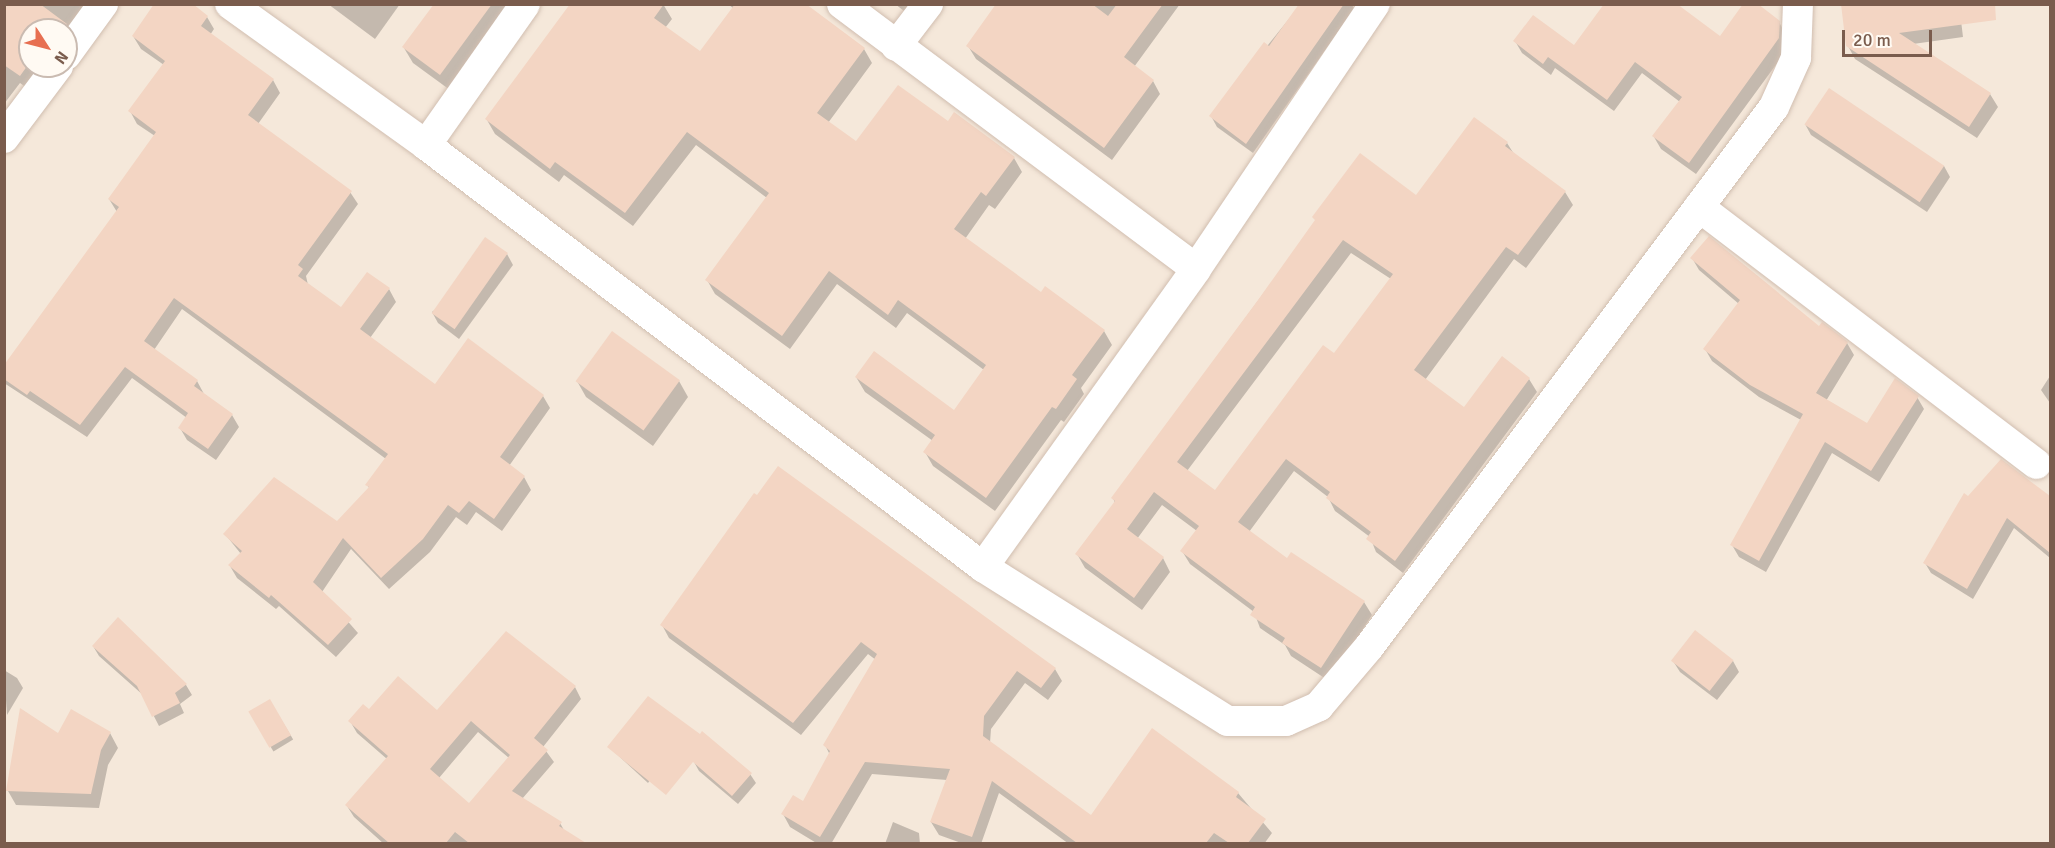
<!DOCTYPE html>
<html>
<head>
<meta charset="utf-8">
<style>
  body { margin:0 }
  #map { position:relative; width:2055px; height:848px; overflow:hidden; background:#fdf6ec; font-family:Signika,sans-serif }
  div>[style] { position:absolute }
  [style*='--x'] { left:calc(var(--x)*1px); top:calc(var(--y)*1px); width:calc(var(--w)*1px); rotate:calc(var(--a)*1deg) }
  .residential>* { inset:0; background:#f5e8da }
  .shadow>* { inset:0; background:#0003; transform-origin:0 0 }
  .building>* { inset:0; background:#f3d5c3; transform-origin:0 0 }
  .roads { filter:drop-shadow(0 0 2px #d1beb0) drop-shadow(0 0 2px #d1beb0) }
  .minor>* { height:30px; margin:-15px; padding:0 15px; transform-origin:15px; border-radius:15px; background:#fff }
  span { translate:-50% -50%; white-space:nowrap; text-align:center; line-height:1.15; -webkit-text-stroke:4.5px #fffaf3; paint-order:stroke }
  .frame { position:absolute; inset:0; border:6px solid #7a5c4d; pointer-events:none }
  .north { position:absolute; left:18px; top:18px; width:60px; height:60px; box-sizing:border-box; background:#fffaf3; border:2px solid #cabbb1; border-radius:50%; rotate:126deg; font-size:16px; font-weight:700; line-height:24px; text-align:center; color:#7a5c4d }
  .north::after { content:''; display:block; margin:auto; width:21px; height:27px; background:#e76f51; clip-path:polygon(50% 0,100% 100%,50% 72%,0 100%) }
  .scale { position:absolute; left:1842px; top:30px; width:90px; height:27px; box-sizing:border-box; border:3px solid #7a5c4d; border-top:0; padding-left:8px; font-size:18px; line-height:21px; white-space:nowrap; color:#7a5c4d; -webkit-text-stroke:4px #fffaf3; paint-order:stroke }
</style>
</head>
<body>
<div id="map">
  <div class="residential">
    <div style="clip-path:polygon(evenodd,5px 5px,2050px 5px,2050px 843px,5px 843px,5px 5px,30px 30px,66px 30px,66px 66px,30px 66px,30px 30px)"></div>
  </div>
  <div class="shadow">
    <div style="clip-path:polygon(4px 4px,91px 4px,66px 30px,30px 30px,30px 66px,44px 66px,27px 88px,20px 83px,4px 104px)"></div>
    <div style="clip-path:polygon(328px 4px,400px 4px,375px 39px)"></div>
    <div style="clip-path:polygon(436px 4px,513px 4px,450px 90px,413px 63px,404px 48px)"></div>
    <div style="clip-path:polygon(663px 4px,672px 19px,665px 28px,701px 54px,734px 9px,728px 4px,802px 4px,864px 49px,872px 63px,828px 123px,857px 144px,948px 123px,1014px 158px,1022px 172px,995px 209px,989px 205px,965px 239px,1041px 294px,1104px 331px,1112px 345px,1081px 388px,1084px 394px,1064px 422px,1061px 420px,995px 511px,933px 466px,925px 452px,933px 441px,865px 392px,856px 377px,954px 412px,984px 370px,907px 313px,896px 328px,837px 284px,790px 349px,715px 294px,707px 280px,767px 198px,696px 145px,633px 226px,564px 175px,559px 182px,495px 134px,487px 120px)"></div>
    <div style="clip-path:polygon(895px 4px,915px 4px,908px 14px)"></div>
    <div style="clip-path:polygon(997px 4px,1180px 4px,1134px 67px,1153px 81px,1160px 94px,1112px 160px,976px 59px,968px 46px)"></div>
    <div style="clip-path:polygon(1301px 4px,1352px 4px,1354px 9px,1253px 153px,1217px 127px,1211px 116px)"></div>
    <div style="clip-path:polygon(1959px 4px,1963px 37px,1913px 44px,1990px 94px,1998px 107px,1977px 138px,1855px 59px,1848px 46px)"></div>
    <div style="clip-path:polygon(207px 17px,214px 29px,210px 35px,273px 80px,280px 93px,258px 124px,350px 192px,358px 204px,306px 276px,308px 285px,341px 310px,389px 289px,396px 302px,370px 338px,435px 386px,543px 396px,550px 408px,509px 466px,524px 477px,531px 490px,502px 531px,476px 512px,467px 525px,456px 517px,430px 552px,389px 589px,351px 549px,322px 592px,358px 633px,336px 657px,279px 606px,276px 609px,237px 578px,230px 566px,241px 554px,225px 534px,337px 523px,370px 489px,367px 485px,386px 459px,182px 309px,154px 350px,197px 381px,204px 394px,232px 415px,239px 427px,216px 460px,187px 440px,180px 428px,187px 418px,132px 378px,87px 437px,4px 383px,4px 368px,117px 212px,109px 199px,155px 136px,137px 124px,130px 111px,164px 65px,141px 49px,133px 36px)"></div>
    <div style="clip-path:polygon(1779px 22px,1786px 35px,1786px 51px,1696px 174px,1661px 149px,1654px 137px,1680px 102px,1642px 73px,1614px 111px,1555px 68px,1551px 75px,1522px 53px,1515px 41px,1574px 48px,1720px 38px)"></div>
    <div style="clip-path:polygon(1805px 124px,1944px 166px,1950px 177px,1927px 212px,1811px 135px)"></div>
    <div style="clip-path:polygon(evenodd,1507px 143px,1514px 154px,1565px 192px,1573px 205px,1526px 268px,1514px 259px,1425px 380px,1465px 409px,1529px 379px,1537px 392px,1403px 573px,1376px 552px,1370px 537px,1335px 511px,1328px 497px,1294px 471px,1249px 532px,1287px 561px,1364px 602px,1372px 615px,1329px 681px,1291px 656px,1285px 645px,1260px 628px,1254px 612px,1190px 564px,1182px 551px,1197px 531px,1162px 505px,1137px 539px,1163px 558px,1170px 572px,1142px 610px,1085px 568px,1077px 554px,1115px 503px,1113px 498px,1316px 222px,1417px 197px,1507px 143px,1351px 253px,1391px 279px,1335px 355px,1216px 492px,1187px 471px,1351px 253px)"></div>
    <div style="clip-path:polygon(507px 254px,513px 265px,459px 339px,438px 323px,432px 312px)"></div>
    <div style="clip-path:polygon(1692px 258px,1847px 343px,1854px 355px,1826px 401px,1868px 425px,1917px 397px,1924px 409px,1879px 482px,1832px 453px,1766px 572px,1739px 557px,1732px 545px,1801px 420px,1759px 397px,1712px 361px,1705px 349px,1739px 304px,1699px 270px)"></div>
    <div style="clip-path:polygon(2050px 376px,2050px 403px,2041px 390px)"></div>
    <div style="clip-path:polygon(577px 381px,679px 381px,688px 397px,653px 446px,586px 397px)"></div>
    <div style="clip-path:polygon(2001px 461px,2050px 498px,2050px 558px,2014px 528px,1973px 599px,1931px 573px,1925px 563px,1968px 498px)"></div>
    <div style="clip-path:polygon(755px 495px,1055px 669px,1062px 681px,1048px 700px,1025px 683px,991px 729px,990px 743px,1092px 817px,1238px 793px,1272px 833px,1264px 844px,1069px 844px,999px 793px,981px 844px,964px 844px,939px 835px,931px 822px,947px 780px,872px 774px,831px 844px,818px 844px,790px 827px,783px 814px,804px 803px,830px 755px,825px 745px,876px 660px,868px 654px,801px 735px,669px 638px,662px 625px)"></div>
    <div style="clip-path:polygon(118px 619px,186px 685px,192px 695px,180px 704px,184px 713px,159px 726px,143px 695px,99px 656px,93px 646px)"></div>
    <div style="clip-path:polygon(1673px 661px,1733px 661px,1739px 672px,1717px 700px,1680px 672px)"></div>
    <div style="clip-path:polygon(4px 670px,17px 678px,23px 688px,7px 715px)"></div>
    <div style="clip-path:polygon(evenodd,575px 687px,581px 699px,543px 747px,554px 762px,522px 799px,560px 823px,565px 832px,583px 844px,384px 844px,354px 817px,347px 806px,387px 759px,357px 733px,350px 721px,369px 711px,437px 712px,575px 687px,478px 732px,509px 758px,469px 805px,439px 778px,478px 732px)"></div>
    <div style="left:270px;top:701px;width:45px;height:23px;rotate:59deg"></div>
    <div style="clip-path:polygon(22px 710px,59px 735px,110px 733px,118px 748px,108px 765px,99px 808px,16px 805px,8px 791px)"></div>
    <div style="clip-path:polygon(685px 729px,648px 783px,609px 747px)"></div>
    <div style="clip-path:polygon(694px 762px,750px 774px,756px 783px,738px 804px,699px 771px)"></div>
    <div style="clip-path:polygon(893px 822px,919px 833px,920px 844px,885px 844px)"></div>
  </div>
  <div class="building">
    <div style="clip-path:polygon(4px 4px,40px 4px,67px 24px,63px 30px,30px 30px,30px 62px,20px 76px,4px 65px)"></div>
    <div style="clip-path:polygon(154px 4px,193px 4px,208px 16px,201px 26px,274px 79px,248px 115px,352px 191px,298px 265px,303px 269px,298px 276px,341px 307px,367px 272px,390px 288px,360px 329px,435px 384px,468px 338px,544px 395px,500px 457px,525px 476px,494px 519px,469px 501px,459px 513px,448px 505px,423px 539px,381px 578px,343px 538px,313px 582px,352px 619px,328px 645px,271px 595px,269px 598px,228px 565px,242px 551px,223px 534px,274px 477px,337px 521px,369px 487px,365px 485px,388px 454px,174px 298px,144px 341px,198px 380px,194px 386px,233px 414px,208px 449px,178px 428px,188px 413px,125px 367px,80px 425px,30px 391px,27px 395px,4px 379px,4px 365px,119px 207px,108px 199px,156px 132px,128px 111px,165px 61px,132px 36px)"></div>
    <div style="clip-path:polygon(434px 4px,492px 4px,440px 75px,402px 47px)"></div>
    <div style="clip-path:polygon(570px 4px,664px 4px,654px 18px,700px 51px,735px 4px,806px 4px,865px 48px,817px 113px,856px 141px,898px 85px,948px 121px,954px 112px,1015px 157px,986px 196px,981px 192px,954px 229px,1041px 292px,1045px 286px,1105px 330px,1072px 375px,1077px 379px,1056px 409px,1052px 407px,986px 498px,923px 452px,935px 435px,855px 377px,874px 351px,954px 410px,986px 365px,898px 300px,888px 315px,829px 271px,782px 336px,705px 280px,769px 193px,687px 132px,625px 213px,555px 162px,550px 169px,485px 119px)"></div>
    <div style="clip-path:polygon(996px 4px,1092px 4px,1108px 16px,1117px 4px,1163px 4px,1124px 57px,1154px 80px,1104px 148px,966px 46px)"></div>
    <div style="clip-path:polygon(1299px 4px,1344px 4px,1246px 144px,1209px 116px,1264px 42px,1269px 46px)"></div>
    <div style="clip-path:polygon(1604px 4px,1677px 4px,1720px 36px,1743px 4px,1758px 4px,1780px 21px,1779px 38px,1689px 163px,1652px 136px,1682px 97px,1635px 62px,1607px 100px,1548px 57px,1543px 64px,1513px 41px,1533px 15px,1574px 45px)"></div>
    <div style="clip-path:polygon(1841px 4px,1995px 4px,1996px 20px,1899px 33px,1991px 93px,1969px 127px,1846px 46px)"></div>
    <div style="left:1829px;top:88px;width:139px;height:44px;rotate:34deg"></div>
    <div style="clip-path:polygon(evenodd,1474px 117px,1508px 142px,1505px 146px,1566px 191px,1518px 255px,1506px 247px,1414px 370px,1464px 407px,1502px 356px,1530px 378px,1395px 561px,1366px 539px,1371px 532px,1326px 498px,1330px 492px,1286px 459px,1238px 522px,1287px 558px,1291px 552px,1365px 601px,1321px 668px,1282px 643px,1285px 638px,1250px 615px,1255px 607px,1180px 551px,1199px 526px,1154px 492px,1127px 529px,1164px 557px,1134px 598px,1075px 554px,1115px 501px,1111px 498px,1258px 300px,1315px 220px,1312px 217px,1360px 153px,1416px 195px,1474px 117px,1343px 240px,1393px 274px,1334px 353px,1323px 345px,1215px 490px,1177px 462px,1343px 240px)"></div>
    <div style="clip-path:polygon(1709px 236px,1819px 326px,1822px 322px,1848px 342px,1816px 393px,1867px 423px,1895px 378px,1919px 396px,1871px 471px,1825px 442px,1759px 561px,1730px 545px,1803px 414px,1750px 385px,1703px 349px,1740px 300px,1690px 258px)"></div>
    <div style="left:485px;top:237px;width:28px;height:93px;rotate:35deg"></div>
    <div style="left:612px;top:331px;width:84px;height:62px;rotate:36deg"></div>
    <div style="clip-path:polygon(2001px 459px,2050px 496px,2050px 553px,2007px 518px,1967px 589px,1923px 563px,1964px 493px,1968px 496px)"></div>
    <div style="clip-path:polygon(778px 466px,1056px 668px,1041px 688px,1017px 671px,984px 716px,983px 736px,1091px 815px,1152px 728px,1239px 792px,1236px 797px,1266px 819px,1248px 843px,1229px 843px,1214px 833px,1206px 843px,1077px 843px,992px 781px,972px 837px,930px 822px,950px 769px,865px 762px,820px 837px,781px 814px,793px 795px,803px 801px,830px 751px,823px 745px,877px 654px,861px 642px,793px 723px,660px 625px,754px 493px,757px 495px)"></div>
    <div style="clip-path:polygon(118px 617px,187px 684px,175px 693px,180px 703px,152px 717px,137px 686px,92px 646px)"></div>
    <div style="left:1695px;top:630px;width:49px;height:39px;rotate:38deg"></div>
    <div style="clip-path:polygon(evenodd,506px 631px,576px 686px,534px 738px,548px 750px,512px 791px,562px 822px,559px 826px,586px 843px,469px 843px,455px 832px,446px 843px,389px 843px,345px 805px,388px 756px,348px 721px,363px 704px,369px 709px,398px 676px,437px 710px,506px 631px,471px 721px,510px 755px,469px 803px,430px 769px,471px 721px)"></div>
    <div style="clip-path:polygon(648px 696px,700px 734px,702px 731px,752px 773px,732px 796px,693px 762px,666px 795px,607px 747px)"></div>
    <div style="left:270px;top:699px;width:42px;height:25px;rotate:60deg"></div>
    <div style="clip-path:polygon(20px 708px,58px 733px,71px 709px,111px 732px,101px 750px,91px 794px,6px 791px)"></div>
  </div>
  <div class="roads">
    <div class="minor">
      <div style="--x:230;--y:4;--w:241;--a:35.7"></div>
      <div style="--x:426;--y:145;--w:699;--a:37.15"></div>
      <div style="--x:983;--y:567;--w:289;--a:32.2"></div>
      <div style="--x:1228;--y:721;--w:58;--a:0"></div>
      <div style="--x:1286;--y:721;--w:36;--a:-24"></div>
      <div style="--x:1319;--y:706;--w:77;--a:-49.7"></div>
      <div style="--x:1369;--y:647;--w:675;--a:-53.13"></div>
      <div style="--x:1774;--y:107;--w:54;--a:-65.8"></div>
      <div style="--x:1796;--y:58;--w:54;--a:-87.9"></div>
      <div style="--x:842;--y:4;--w:442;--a:36.8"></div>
      <div style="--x:896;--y:46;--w:53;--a:-52.7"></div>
      <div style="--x:66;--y:55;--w:63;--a:-54"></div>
      <div style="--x:4;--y:138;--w:90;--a:-53.1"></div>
      <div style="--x:426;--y:145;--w:172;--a:-54.9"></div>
      <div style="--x:1699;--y:207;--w:424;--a:37.3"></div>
      <div style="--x:983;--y:567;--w:366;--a:-54.4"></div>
      <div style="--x:1196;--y:269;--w:320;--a:-56"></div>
    </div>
  </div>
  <div class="frame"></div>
  <div class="north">N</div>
  <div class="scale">20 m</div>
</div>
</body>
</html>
